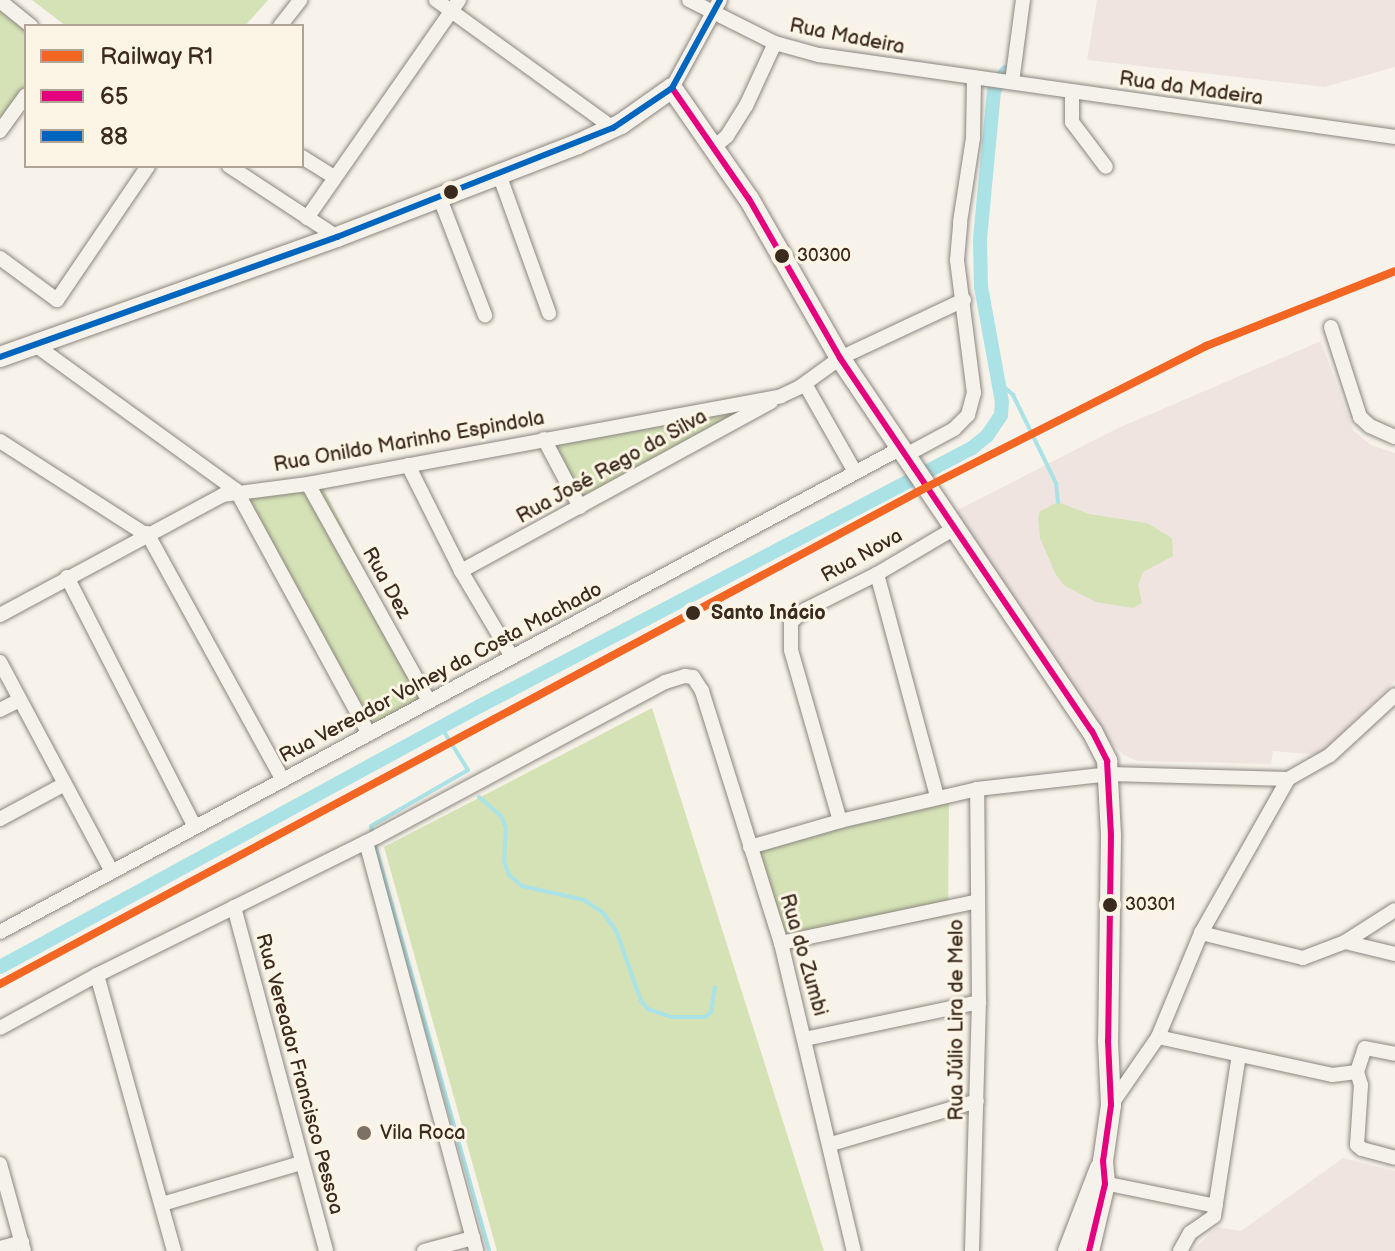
<!DOCTYPE html>
<html>
<head>
<meta charset="utf-8">
<style>
  body { margin:0 }
  #map { position:relative; width:1395px; height:1251px; overflow:hidden; background:#f7f3ea; font-family:"Balsamiq Sans",sans-serif }
  div>[style] { position:absolute }
  [style*='--x'] { left:calc(var(--x)*1px); top:calc(var(--y)*1px); width:calc(var(--w)*1px); rotate:calc(var(--a)*1deg) }
  .built>* { inset:0; background:#f0e4e0 }
  .green>* { inset:0; background:#d5e2b6 }
  .stream>* { height:4px; margin:-2px; padding:0 2px; transform-origin:2px; border-radius:2px; background:#aae2e6 }
  .canal>* { height:14px; margin:-7px; padding:0 7px; transform-origin:7px; border-radius:7px; background:#aae2e6 }
  .roads { filter:drop-shadow(0 0 2px #8b867f) drop-shadow(0 0 2px #8b867f) }
  .street>* { height:14px; margin:-7px; padding:0 7px; transform-origin:7px; border-radius:7px; background:#f5f2ec }
  .secondary>* { height:20px; margin:-10px; padding:0 10px; transform-origin:10px; border-radius:10px; background:#f5f2ec }
  .bus-1>* { height:6px; margin:-3px; padding:0 3px; transform-origin:3px; border-radius:3px; background:#e5007d }
  .bus-2>* { height:6px; margin:-3px; padding:0 3px; transform-origin:3px; border-radius:3px; background:#0065bd }
  .rail-1>* { height:8px; margin:-4px; padding:0 4px; transform-origin:4px; border-radius:4px; background:#f26522 }
  .dots>* { width:22px; height:22px; translate:-50% -50%; box-sizing:border-box; border:4px solid #fcf5e5; border-radius:50% }
  span { translate:-50% -50%; white-space:nowrap; text-align:center; line-height:1.15; -webkit-text-stroke:6px #fcf5e5; paint-order:stroke }
  .bus-label { font-size:18px; color:#3b2a1e }
  .left { translate:0 -50%; text-align:left }
  .street-label { font-size:20px; color:#3b2a1e }
  .stop-label { font-size:20px; color:#3b2a1e; font-weight:700 }
  .poi-label { font-size:20px; color:#3b2a1e }
  .legend { position:absolute; left:24px; top:24px; width:280px; height:144px; box-sizing:border-box; background:#fcf5e5; border:2px solid #afa495; margin:0; padding:10px 14px; list-style:none; font-size:24px; color:#3b2a1e }
  .legend li { display:flex; align-items:center; gap:16px; height:40px }
  .legend b { width:40px; border:2px solid #afa495 }
</style>
</head>
<body>
<div id="map">
  <div class="built">
    <div style="clip-path:polygon(1097px 0,1395px 0,1395px 67px,1324px 87px,1087px 60px)"></div>
    <div style="clip-path:polygon(1321px 341px,1353px 430px,1371px 445px,1395px 453px,1395px 681px,1320px 755px,1273px 751px,1271px 764px,1138px 761px,1125px 756px,1109px 741px,1094px 714px,948px 515px,1116px 429px)"></div>
    <div style="clip-path:polygon(1343px 1158px,1395px 1171px,1395px 1251px,1192px 1251px,1217px 1227px,1241px 1231px)"></div>
  </div>
  <div class="green">
    <div style="clip-path:polygon(32px 0,268px 0,245px 26px,66px 26px)"></div>
    <div style="clip-path:polygon(0 2px,26px 26px,26px 94px,0 130px)"></div>
    <div style="clip-path:polygon(747px 406px,581px 506px,547px 440px)"></div>
    <div style="clip-path:polygon(320px 482px,429px 696px,371px 731px,240px 491px)"></div>
    <div style="clip-path:polygon(1058px 502px,1089px 514px,1147px 523px,1172px 538px,1173px 556px,1143px 572px,1138px 585px,1142px 603px,1133px 608px,1096px 602px,1065px 586px,1056px 575px,1040px 538px,1038px 518px,1040px 511px)"></div>
    <div style="clip-path:polygon(652px 708px,824px 1251px,497px 1251px,384px 847px)"></div>
    <div style="clip-path:polygon(949px 800px,948px 916px,782px 948px,755px 850px)"></div>
  </div>
  <div class="stream">
    <div style="--x:996;--y:380;--w:23;--a:41"></div>
    <div style="--x:1013;--y:395;--w:98;--a:64"></div>
    <div style="--x:1056;--y:483;--w:19;--a:84"></div>
    <div style="--x:479;--y:797;--w:29;--a:41"></div>
    <div style="--x:501;--y:816;--w:13;--a:67"></div>
    <div style="--x:506;--y:828;--w:33;--a:93"></div>
    <div style="--x:504;--y:861;--w:15;--a:70"></div>
    <div style="--x:509;--y:875;--w:17;--a:40"></div>
    <div style="--x:522;--y:886;--w:64;--a:12.7"></div>
    <div style="--x:584;--y:900;--w:23;--a:34"></div>
    <div style="--x:603;--y:913;--w:21;--a:53"></div>
    <div style="--x:616;--y:930;--w:75;--a:70.6"></div>
    <div style="--x:641;--y:1001;--w:11;--a:49"></div>
    <div style="--x:648;--y:1009;--w:24;--a:19"></div>
    <div style="--x:671;--y:1017;--w:34;--a:0"></div>
    <div style="--x:705;--y:1017;--w:8;--a:-40"></div>
    <div style="--x:711;--y:1012;--w:25;--a:-81"></div>
    <div style="--x:372;--y:833;--w:7;--a:-98"></div>
    <div style="--x:371;--y:826;--w:112;--a:-30"></div>
    <div style="--x:468;--y:770;--w:51;--a:-122.1"></div>
    <div style="--x:374;--y:841;--w:426;--a:74.3"></div>
  </div>
  <div class="canal">
    <div style="--x:0;--y:967;--w:546;--a:-28.54"></div>
    <div style="--x:480;--y:706;--w:556;--a:-27.67"></div>
    <div style="--x:972;--y:448;--w:19;--a:-39"></div>
    <div style="--x:987;--y:436;--w:25;--a:-56"></div>
    <div style="--x:1001;--y:415;--w:13;--a:-86"></div>
    <div style="--x:1002;--y:402;--w:117;--a:-100.3"></div>
    <div style="--x:981;--y:287;--w:48;--a:-91.2"></div>
    <div style="--x:980;--y:239;--w:150;--a:-84.6"></div>
    <div style="--x:994;--y:90;--w:22;--a:-56"></div>
  </div>
  <div class="roads">
    <div class="street">
      <div style="--x:436;--y:0;--w:218;--a:35.9"></div>
      <div style="--x:689;--y:0;--w:96;--a:26.6"></div>
      <div style="--x:775;--y:43;--w:46;--a:15.3"></div>
      <div style="--x:819;--y:55;--w:582;--a:8.1"></div>
      <div style="--x:0;--y:1;--w:40;--a:39"></div>
      <div style="--x:280;--y:26;--w:33;--a:-52"></div>
      <div style="--x:1012;--y:82;--w:83;--a:-82.4"></div>
      <div style="--x:672;--y:88;--w:100;--a:-61.4"></div>
      <div style="--x:1072;--y:92;--w:30;--a:90"></div>
      <div style="--x:1072;--y:122;--w:56;--a:52.9"></div>
      <div style="--x:0;--y:131;--w:44;--a:-54.2"></div>
      <div style="--x:714;--y:147;--w:17;--a:-40"></div>
      <div style="--x:727;--y:136;--w:36;--a:-58"></div>
      <div style="--x:746;--y:106;--w:69;--a:-65.3"></div>
      <div style="--x:302;--y:157;--w:38;--a:32"></div>
      <div style="--x:229;--y:166;--w:129;--a:33.3"></div>
      <div style="--x:499;--y:174;--w:148;--a:70.2"></div>
      <div style="--x:439;--y:196;--w:128;--a:68.9"></div>
      <div style="--x:307;--y:218;--w:266;--a:-55.1"></div>
      <div style="--x:0;--y:258;--w:71;--a:36.4"></div>
      <div style="--x:57;--y:300;--w:162;--a:-55.8"></div>
      <div style="--x:1331;--y:327;--w:95;--a:72.1"></div>
      <div style="--x:1360;--y:417;--w:13;--a:42"></div>
      <div style="--x:1370;--y:426;--w:27;--a:24"></div>
      <div style="--x:34;--y:344;--w:249;--a:35.9"></div>
      <div style="--x:236;--y:490;--w:278;--a:61.4"></div>
      <div style="--x:805;--y:384;--w:101;--a:60.4"></div>
      <div style="--x:544;--y:439;--w:77;--a:62.1"></div>
      <div style="--x:0;--y:441;--w:172;--a:32.7"></div>
      <div style="--x:906;--y:455;--w:55;--a:-28.4"></div>
      <div style="--x:954;--y:429;--w:20;--a:-45"></div>
      <div style="--x:968;--y:415;--w:23;--a:-75"></div>
      <div style="--x:974;--y:393;--w:134;--a:-97.3"></div>
      <div style="--x:957;--y:260;--w:38;--a:-85"></div>
      <div style="--x:960;--y:222;--w:85;--a:-81.2"></div>
      <div style="--x:973;--y:138;--w:60;--a:-89"></div>
      <div style="--x:408;--y:465;--w:119;--a:63.4"></div>
      <div style="--x:461;--y:571;--w:100;--a:59.3"></div>
      <div style="--x:308;--y:484;--w:248;--a:60.9"></div>
      <div style="--x:147;--y:533;--w:282;--a:61.2"></div>
      <div style="--x:461;--y:571;--w:353;--a:-28.6"></div>
      <div style="--x:877;--y:574;--w:231;--a:74.9"></div>
      <div style="--x:67;--y:577;--w:281;--a:62.9"></div>
      <div style="--x:0;--y:615;--w:253;--a:-28.3"></div>
      <div style="--x:223;--y:495;--w:86;--a:-7.4"></div>
      <div style="--x:308;--y:484;--w:481;--a:-10.5"></div>
      <div style="--x:781;--y:396;--w:21;--a:-25"></div>
      <div style="--x:800;--y:387;--w:49;--a:-35.9"></div>
      <div style="--x:840;--y:358;--w:137;--a:-25.1"></div>
      <div style="--x:0;--y:662;--w:238;--a:61.9"></div>
      <div style="--x:0;--y:710;--w:22;--a:-27"></div>
      <div style="--x:0;--y:819;--w:72;--a:-28.4"></div>
      <div style="--x:840;--y:821;--w:178;--a:-106"></div>
      <div style="--x:791;--y:650;--w:28;--a:-90"></div>
      <div style="--x:791;--y:622;--w:18;--a:-41"></div>
      <div style="--x:805;--y:610;--w:80;--a:-26.6"></div>
      <div style="--x:877;--y:574;--w:91;--a:-30.5"></div>
      <div style="--x:366;--y:842;--w:424;--a:74.9"></div>
      <div style="--x:750;--y:847;--w:94;--a:-16.1"></div>
      <div style="--x:840;--y:821;--w:141;--a:-13.1"></div>
      <div style="--x:977;--y:789;--w:134;--a:-6.4"></div>
      <div style="--x:1110;--y:774;--w:178;--a:1.6"></div>
      <div style="--x:234;--y:907;--w:356;--a:75"></div>
      <div style="--x:0;--y:932;--w:1023;--a:-28.24"></div>
      <div style="--x:1201;--y:933;--w:105;--a:13.8"></div>
      <div style="--x:1303;--y:958;--w:45;--a:-20.9"></div>
      <div style="--x:1345;--y:942;--w:51;--a:13.5"></div>
      <div style="--x:1345;--y:942;--w:59;--a:-32.6"></div>
      <div style="--x:781;--y:943;--w:201;--a:-12"></div>
      <div style="--x:97;--y:975;--w:287;--a:74.4"></div>
      <div style="--x:0;--y:1028;--w:111;--a:-28.7"></div>
      <div style="--x:97;--y:975;--w:313;--a:-26.3"></div>
      <div style="--x:378;--y:836;--w:326;--a:-28.2"></div>
      <div style="--x:665;--y:682;--w:21;--a:-17"></div>
      <div style="--x:685;--y:676;--w:8;--a:7"></div>
      <div style="--x:693;--y:677;--w:17;--a:57"></div>
      <div style="--x:702;--y:691;--w:264;--a:72.6"></div>
      <div style="--x:781;--y:943;--w:317;--a:76.7"></div>
      <div style="--x:1158;--y:1037;--w:178;--a:12.3"></div>
      <div style="--x:1332;--y:1075;--w:25;--a:-7"></div>
      <div style="--x:1357;--y:1072;--w:25;--a:-72"></div>
      <div style="--x:1365;--y:1048;--w:31;--a:11"></div>
      <div style="--x:805;--y:1039;--w:178;--a:-12"></div>
      <div style="--x:1357;--y:1072;--w:14;--a:73"></div>
      <div style="--x:1361;--y:1085;--w:60;--a:93.8"></div>
      <div style="--x:1357;--y:1145;--w:6;--a:39"></div>
      <div style="--x:1362;--y:1149;--w:34;--a:15"></div>
      <div style="--x:1111;--y:1105;--w:83;--a:-55.3"></div>
      <div style="--x:1158;--y:1037;--w:113;--a:-67.5"></div>
      <div style="--x:1201;--y:933;--w:177;--a:-60.5"></div>
      <div style="--x:1288;--y:779;--w:48;--a:-29.7"></div>
      <div style="--x:1330;--y:755;--w:88;--a:-42.7"></div>
      <div style="--x:831;--y:1144;--w:152;--a:-16.4"></div>
      <div style="--x:0;--y:1164;--w:90;--a:74.6"></div>
      <div style="--x:1099;--y:1182;--w:119;--a:11.6"></div>
      <div style="--x:162;--y:1204;--w:145;--a:-16.4"></div>
      <div style="--x:0;--y:1248;--w:23;--a:-15"></div>
      <div style="--x:424;--y:1251;--w:51;--a:-14.9"></div>
      <div style="--x:972;--y:1251;--w:249;--a:-88.4"></div>
      <div style="--x:979;--y:1002;--w:213;--a:-90.5"></div>
      <div style="--x:1180;--y:1251;--w:21;--a:-61"></div>
      <div style="--x:1190;--y:1233;--w:29;--a:-35"></div>
      <div style="--x:1214;--y:1216;--w:163;--a:-81.2"></div>
    </div>
    <div class="secondary">
      <div style="--x:0;--y:357;--w:358;--a:-19.6"></div>
      <div style="--x:337;--y:237;--w:258;--a:-21.1"></div>
      <div style="--x:578;--y:144;--w:47;--a:-24.9"></div>
      <div style="--x:621;--y:124;--w:62;--a:-35.2"></div>
      <div style="--x:672;--y:88;--w:135;--a:55.3"></div>
      <div style="--x:749;--y:199;--w:183;--a:60.2"></div>
      <div style="--x:840;--y:358;--w:450;--a:56"></div>
      <div style="--x:1092;--y:731;--w:34;--a:63"></div>
      <div style="--x:1107;--y:761;--w:74;--a:86.9"></div>
      <div style="--x:1111;--y:835;--w:206;--a:90.8"></div>
      <div style="--x:1108;--y:1041;--w:64;--a:87.3"></div>
      <div style="--x:1111;--y:1105;--w:57;--a:98.1"></div>
      <div style="--x:1103;--y:1161;--w:23;--a:85"></div>
      <div style="--x:1105;--y:1184;--w:69;--a:103.4"></div>
      <div style="--x:1068;--y:1251;--w:89;--a:-68.9"></div>
    </div>
  </div>
  <div class="bus-1">
    <div style="--x:672;--y:88;--w:135;--a:55.3"></div>
    <div style="--x:749;--y:199;--w:183;--a:60.2"></div>
    <div style="--x:840;--y:358;--w:450;--a:56"></div>
    <div style="--x:1092;--y:731;--w:34;--a:63"></div>
    <div style="--x:1107;--y:761;--w:74;--a:86.9"></div>
    <div style="--x:1111;--y:835;--w:206;--a:90.8"></div>
    <div style="--x:1108;--y:1041;--w:64;--a:87.3"></div>
    <div style="--x:1111;--y:1105;--w:57;--a:98.1"></div>
    <div style="--x:1103;--y:1161;--w:23;--a:85"></div>
    <div style="--x:1105;--y:1184;--w:69;--a:103.4"></div>
  </div>
  <div class="bus-2">
    <div style="--x:0;--y:357;--w:358;--a:-19.6"></div>
    <div style="--x:337;--y:237;--w:297;--a:-21.6"></div>
    <div style="--x:613;--y:128;--w:71;--a:-34.1"></div>
    <div style="--x:672;--y:88;--w:100;--a:-61.4"></div>
  </div>
  <div class="rail-1">
    <div style="--x:0;--y:984;--w:1052;--a:-28.2"></div>
    <div style="--x:927;--y:487;--w:313;--a:-26.8"></div>
    <div style="--x:1206;--y:346;--w:203;--a:-21.6"></div>
  </div>
  <div class="dots">
    <div style="left:451px;top:192px;background:#3b2a1e"></div>
    <div style="left:782px;top:256px;background:#3b2a1e"></div>
    <div style="left:693px;top:613px;background:#3b2a1e"></div>
    <div style="left:1110px;top:905px;background:#3b2a1e"></div>
    <div style="left:364px;top:1133px;background:#7d7065"></div>
  </div>
  <div class="bus-label">
    <span class="left" style="left:797px;top:256px">30300</span>
    <span class="left" style="left:1125px;top:905px">30301</span>
  </div>
  <div class="street-label">
    <span style="left:847px;top:37px;rotate:11deg">Rua Madeira</span>
    <span style="left:1191px;top:89px;rotate:8deg">Rua da Madeira</span>
    <span style="left:409px;top:442px;rotate:-10deg">Rua Onildo Marinho Espindola</span>
    <span style="left:612px;top:467px;rotate:-29deg">Rua José Rego da Silva</span>
    <span style="left:862px;top:556px;rotate:-29deg">Rua Nova</span>
    <span style="left:386px;top:583px;rotate:61deg">Rua Dez</span>
    <span style="left:441px;top:673px;rotate:-28deg">Rua Vereador Volney da Costa Machado</span>
    <span style="left:803px;top:955px;rotate:74deg">Rua do Zumbi</span>
    <span style="left:957px;top:1020px;rotate:-90deg">Rua Júlio Lira de Melo</span>
    <span style="left:299px;top:1074px;rotate:75deg">Rua Vereador Francisco Pessoa</span>
  </div>
  <div class="stop-label">
    <span class="left" style="left:711px;top:613px">Santo Inácio</span>
  </div>
  <div class="poi-label">
    <span class="left" style="left:380px;top:1133px">Vila Roca</span>
  </div>
  <ul class="legend">
  <li><b style="height:10px;background:#f26522"></b>Railway R1</li>
  <li><b style="height:10px;background:#e5007d"></b>65</li>
  <li><b style="height:10px;background:#0065bd"></b>88</li>
  </ul>
</div>
</body>
</html>
